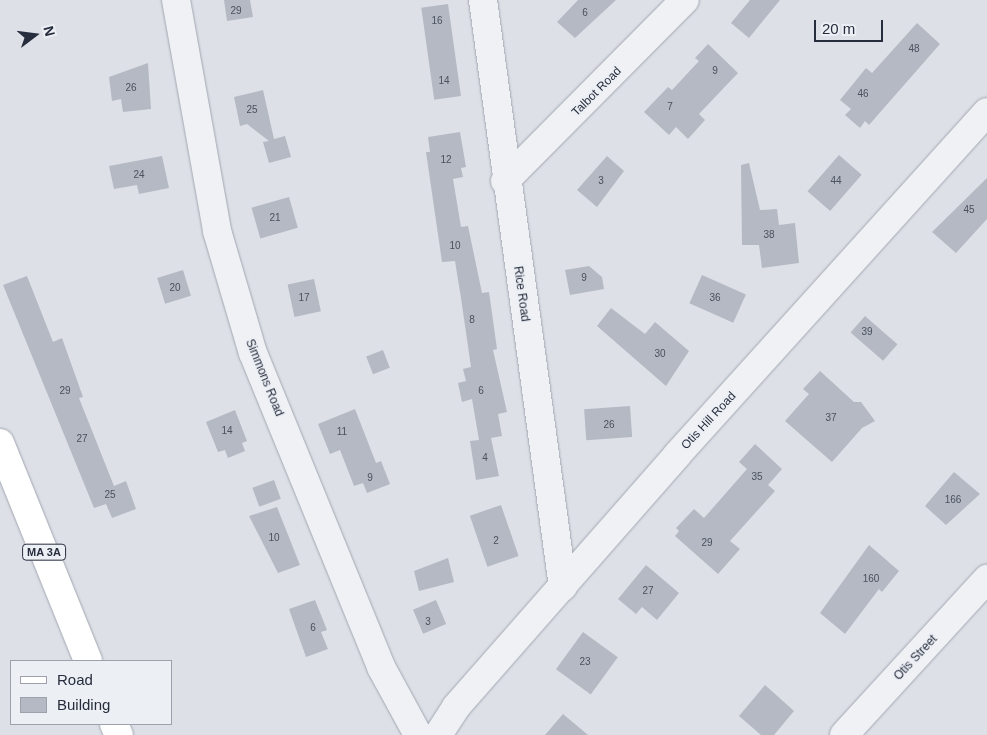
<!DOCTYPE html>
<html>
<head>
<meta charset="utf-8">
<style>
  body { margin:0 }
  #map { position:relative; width:987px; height:735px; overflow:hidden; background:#dde0e7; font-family:Helvetica,sans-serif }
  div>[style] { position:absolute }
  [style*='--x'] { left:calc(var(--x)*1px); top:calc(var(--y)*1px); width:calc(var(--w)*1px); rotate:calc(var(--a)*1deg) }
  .building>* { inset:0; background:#b4b9c3; transform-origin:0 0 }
  .roads { filter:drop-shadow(0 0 1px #a2a7b1) drop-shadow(0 0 1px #a2a7b1) }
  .minor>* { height:28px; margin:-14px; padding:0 14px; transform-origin:14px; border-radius:14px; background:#eff1f5 }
  .major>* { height:28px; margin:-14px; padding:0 14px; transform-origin:14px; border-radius:14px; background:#fff }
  span { translate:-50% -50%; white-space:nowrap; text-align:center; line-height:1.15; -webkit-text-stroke:4px #eceff4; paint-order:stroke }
  .number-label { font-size:10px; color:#4a505e }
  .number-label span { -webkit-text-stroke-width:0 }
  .shield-label span { padding:1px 4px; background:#eceff4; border:1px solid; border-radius:4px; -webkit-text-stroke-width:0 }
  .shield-label { font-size:11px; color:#262d3d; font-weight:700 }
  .street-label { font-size:12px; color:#262d3d }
  .legend { position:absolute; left:10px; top:660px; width:162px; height:65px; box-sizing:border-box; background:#eceff4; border:1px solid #9da1ab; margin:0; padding:6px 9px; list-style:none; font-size:15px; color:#262d3d }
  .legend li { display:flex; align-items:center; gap:10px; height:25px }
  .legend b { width:25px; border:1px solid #9da1ab }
  .north { position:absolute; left:10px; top:10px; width:50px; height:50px; -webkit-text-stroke:4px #eceff4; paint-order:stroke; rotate:75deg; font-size:14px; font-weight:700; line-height:20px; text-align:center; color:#262d3d }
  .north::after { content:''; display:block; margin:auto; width:18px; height:22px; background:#262d3d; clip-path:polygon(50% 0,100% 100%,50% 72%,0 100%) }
  .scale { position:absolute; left:814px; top:20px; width:69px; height:22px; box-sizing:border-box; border:2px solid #262d3d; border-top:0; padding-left:6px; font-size:15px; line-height:18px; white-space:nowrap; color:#262d3d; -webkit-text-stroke:4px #eceff4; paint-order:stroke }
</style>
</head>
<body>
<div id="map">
  <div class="building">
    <div style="clip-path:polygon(224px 0,250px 0,253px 17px,227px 21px)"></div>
    <div style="clip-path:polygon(578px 0,616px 0,575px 38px,557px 22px)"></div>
    <div style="clip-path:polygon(750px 0,780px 0,749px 38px,731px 23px)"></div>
    <div style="left:448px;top:4px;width:93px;height:27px;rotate:82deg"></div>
    <div style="clip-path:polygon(917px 23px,940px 44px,869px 125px,865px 121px,860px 128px,845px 115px,851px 109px,840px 100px,866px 68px,872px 73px)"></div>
    <div style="clip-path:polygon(708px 44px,738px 73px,699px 114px,705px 120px,688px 139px,676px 127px,669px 135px,644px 112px,668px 87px,672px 90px,699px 61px,695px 58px)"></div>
    <div style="clip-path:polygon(148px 63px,151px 109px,123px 112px,121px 99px,112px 101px,109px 77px)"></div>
    <div style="clip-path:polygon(263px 90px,274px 139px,285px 136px,291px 157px,269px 163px,263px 142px,269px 141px,247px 124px,240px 126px,234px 97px)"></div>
    <div style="clip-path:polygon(460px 132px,466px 167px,461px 168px,463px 177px,453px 179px,461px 227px,468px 226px,482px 293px,489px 292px,497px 349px,493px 350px,507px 412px,498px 414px,502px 436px,491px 438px,499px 476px,476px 480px,470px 441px,479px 440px,472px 399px,462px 402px,458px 383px,466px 381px,463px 369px,471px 367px,461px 298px,455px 261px,442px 262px,426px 152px,430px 152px,428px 137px)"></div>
    <div style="left:839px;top:155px;width:30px;height:48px;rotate:41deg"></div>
    <div style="clip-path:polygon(162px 156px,169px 188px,139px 194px,137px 185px,114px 189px,109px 166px)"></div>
    <div style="clip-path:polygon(607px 156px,624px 171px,597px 207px,577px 190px)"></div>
    <div style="clip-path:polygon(749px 163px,760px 210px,777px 209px,779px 225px,795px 223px,799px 263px,762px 268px,759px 245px,742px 245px,741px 165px)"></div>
    <div style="clip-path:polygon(987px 178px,987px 219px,956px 253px,932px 232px)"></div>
    <div style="left:289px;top:197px;width:32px;height:39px;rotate:74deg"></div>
    <div style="clip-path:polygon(589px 266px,602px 277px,604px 289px,570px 295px,565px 270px)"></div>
    <div style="left:183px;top:270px;width:27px;height:27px;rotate:73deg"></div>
    <div style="left:702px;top:275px;width:48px;height:31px;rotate:24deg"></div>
    <div style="clip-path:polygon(27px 276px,53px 342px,62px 338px,83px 397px,79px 398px,114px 486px,126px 481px,136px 509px,112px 518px,106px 504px,94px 508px,3px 285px)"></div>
    <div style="left:314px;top:279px;width:33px;height:27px;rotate:78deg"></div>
    <div style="clip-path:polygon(611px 308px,645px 334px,655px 322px,689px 351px,666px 386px,597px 326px)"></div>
    <div style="left:865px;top:316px;width:43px;height:22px;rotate:41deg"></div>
    <div style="left:383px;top:350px;width:19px;height:18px;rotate:69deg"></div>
    <div style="clip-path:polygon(820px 371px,854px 402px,861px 402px,875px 421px,862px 428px,832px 462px,785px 421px,809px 394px,803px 389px)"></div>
    <div style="left:630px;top:406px;width:31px;height:46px;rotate:86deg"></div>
    <div style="clip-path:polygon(355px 409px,376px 463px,381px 461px,390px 484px,367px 493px,363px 483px,354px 486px,340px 450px,330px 454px,318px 424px)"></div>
    <div style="clip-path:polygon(235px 410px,247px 441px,242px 443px,245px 451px,228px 458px,225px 450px,218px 452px,206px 422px)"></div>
    <div style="clip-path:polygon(755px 444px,782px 469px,768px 485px,775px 491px,730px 541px,740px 549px,718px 574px,675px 536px,679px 531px,676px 528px,694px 509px,704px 518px,747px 469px,739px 462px)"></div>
    <div style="clip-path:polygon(954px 472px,980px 494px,946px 525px,925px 506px)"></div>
    <div style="left:274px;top:480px;width:20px;height:23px;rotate:70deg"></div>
    <div style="left:501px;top:505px;width:54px;height:33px;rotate:71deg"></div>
    <div style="clip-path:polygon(277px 507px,300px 565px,278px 573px,249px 516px)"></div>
    <div style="clip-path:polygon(869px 545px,899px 571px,882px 592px,879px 589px,845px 634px,820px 613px)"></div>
    <div style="clip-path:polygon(448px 558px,454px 582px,419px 591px,414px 571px)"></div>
    <div style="clip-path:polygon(646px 565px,679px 593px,657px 620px,642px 607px,636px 614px,618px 599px)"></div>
    <div style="clip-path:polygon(315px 600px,327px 630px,321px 632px,328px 649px,306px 657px,289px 609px)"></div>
    <div style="left:436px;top:600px;width:26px;height:25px;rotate:67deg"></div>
    <div style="left:583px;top:632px;width:43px;height:46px;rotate:36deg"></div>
    <div style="clip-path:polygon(765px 685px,794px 711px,774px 735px,761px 735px,739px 716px)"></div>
    <div style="clip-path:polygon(563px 714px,588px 735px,545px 735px)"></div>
  </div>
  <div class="roads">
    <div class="minor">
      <div style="--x:176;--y:0;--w:235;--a:79.9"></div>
      <div style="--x:217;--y:231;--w:127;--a:73.6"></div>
      <div style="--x:253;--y:353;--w:339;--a:67.8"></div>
      <div style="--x:381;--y:667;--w:77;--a:61.4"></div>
      <div style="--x:483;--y:0;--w:592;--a:82.24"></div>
      <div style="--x:505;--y:181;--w:255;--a:-45.2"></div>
      <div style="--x:438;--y:735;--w:33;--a:-57"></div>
      <div style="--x:456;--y:707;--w:335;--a:-48.7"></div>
      <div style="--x:677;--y:455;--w:462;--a:-47.9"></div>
      <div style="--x:844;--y:735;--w:212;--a:-47.5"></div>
    </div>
    <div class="major">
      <div style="--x:0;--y:443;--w:235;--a:68"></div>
      <div style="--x:114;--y:724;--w:12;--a:66"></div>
    </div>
  </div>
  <div class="number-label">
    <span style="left:236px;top:11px">29</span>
    <span style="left:585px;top:13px">6</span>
    <span style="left:437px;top:21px">16</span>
    <span style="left:914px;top:49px">48</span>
    <span style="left:715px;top:71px">9</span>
    <span style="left:444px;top:81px">14</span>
    <span style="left:131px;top:88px">26</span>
    <span style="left:863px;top:94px">46</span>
    <span style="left:670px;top:107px">7</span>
    <span style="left:252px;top:110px">25</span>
    <span style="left:446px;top:160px">12</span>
    <span style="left:139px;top:175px">24</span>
    <span style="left:601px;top:181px">3</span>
    <span style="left:836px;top:181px">44</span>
    <span style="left:969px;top:210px">45</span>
    <span style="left:275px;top:218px">21</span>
    <span style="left:769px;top:235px">38</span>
    <span style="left:455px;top:246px">10</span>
    <span style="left:584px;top:278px">9</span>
    <span style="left:175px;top:288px">20</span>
    <span style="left:304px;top:298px">17</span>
    <span style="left:715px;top:298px">36</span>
    <span style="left:472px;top:320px">8</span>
    <span style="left:867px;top:332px">39</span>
    <span style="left:660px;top:354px">30</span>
    <span style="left:65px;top:391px">29</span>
    <span style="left:481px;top:391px">6</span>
    <span style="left:831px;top:418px">37</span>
    <span style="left:609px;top:425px">26</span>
    <span style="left:227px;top:431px">14</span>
    <span style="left:342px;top:432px">11</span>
    <span style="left:82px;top:439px">27</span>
    <span style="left:485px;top:458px">4</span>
    <span style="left:757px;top:477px">35</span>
    <span style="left:370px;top:478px">9</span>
    <span style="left:110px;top:495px">25</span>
    <span style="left:953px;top:500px">166</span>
    <span style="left:274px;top:538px">10</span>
    <span style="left:496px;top:541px">2</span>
    <span style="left:707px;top:543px">29</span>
    <span style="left:871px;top:579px">160</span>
    <span style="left:648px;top:591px">27</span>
    <span style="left:428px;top:622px">3</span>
    <span style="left:313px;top:628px">6</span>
    <span style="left:585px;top:662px">23</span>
  </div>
  <div class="shield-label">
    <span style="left:44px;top:552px">MA 3A</span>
  </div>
  <div class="street-label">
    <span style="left:597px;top:92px;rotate:-45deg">Talbot Road</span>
    <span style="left:521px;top:294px;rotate:82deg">Rice Road</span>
    <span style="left:264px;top:378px;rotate:68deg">Simmons Road</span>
    <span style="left:709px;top:421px;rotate:-47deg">Otis Hill Road</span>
    <span style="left:916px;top:658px;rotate:-47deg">Otis Street</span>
  </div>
  <ul class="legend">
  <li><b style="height:6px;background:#fff"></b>Road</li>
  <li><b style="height:14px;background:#b4b9c3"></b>Building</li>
  </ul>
  <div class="north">N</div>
  <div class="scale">20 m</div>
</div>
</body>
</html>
